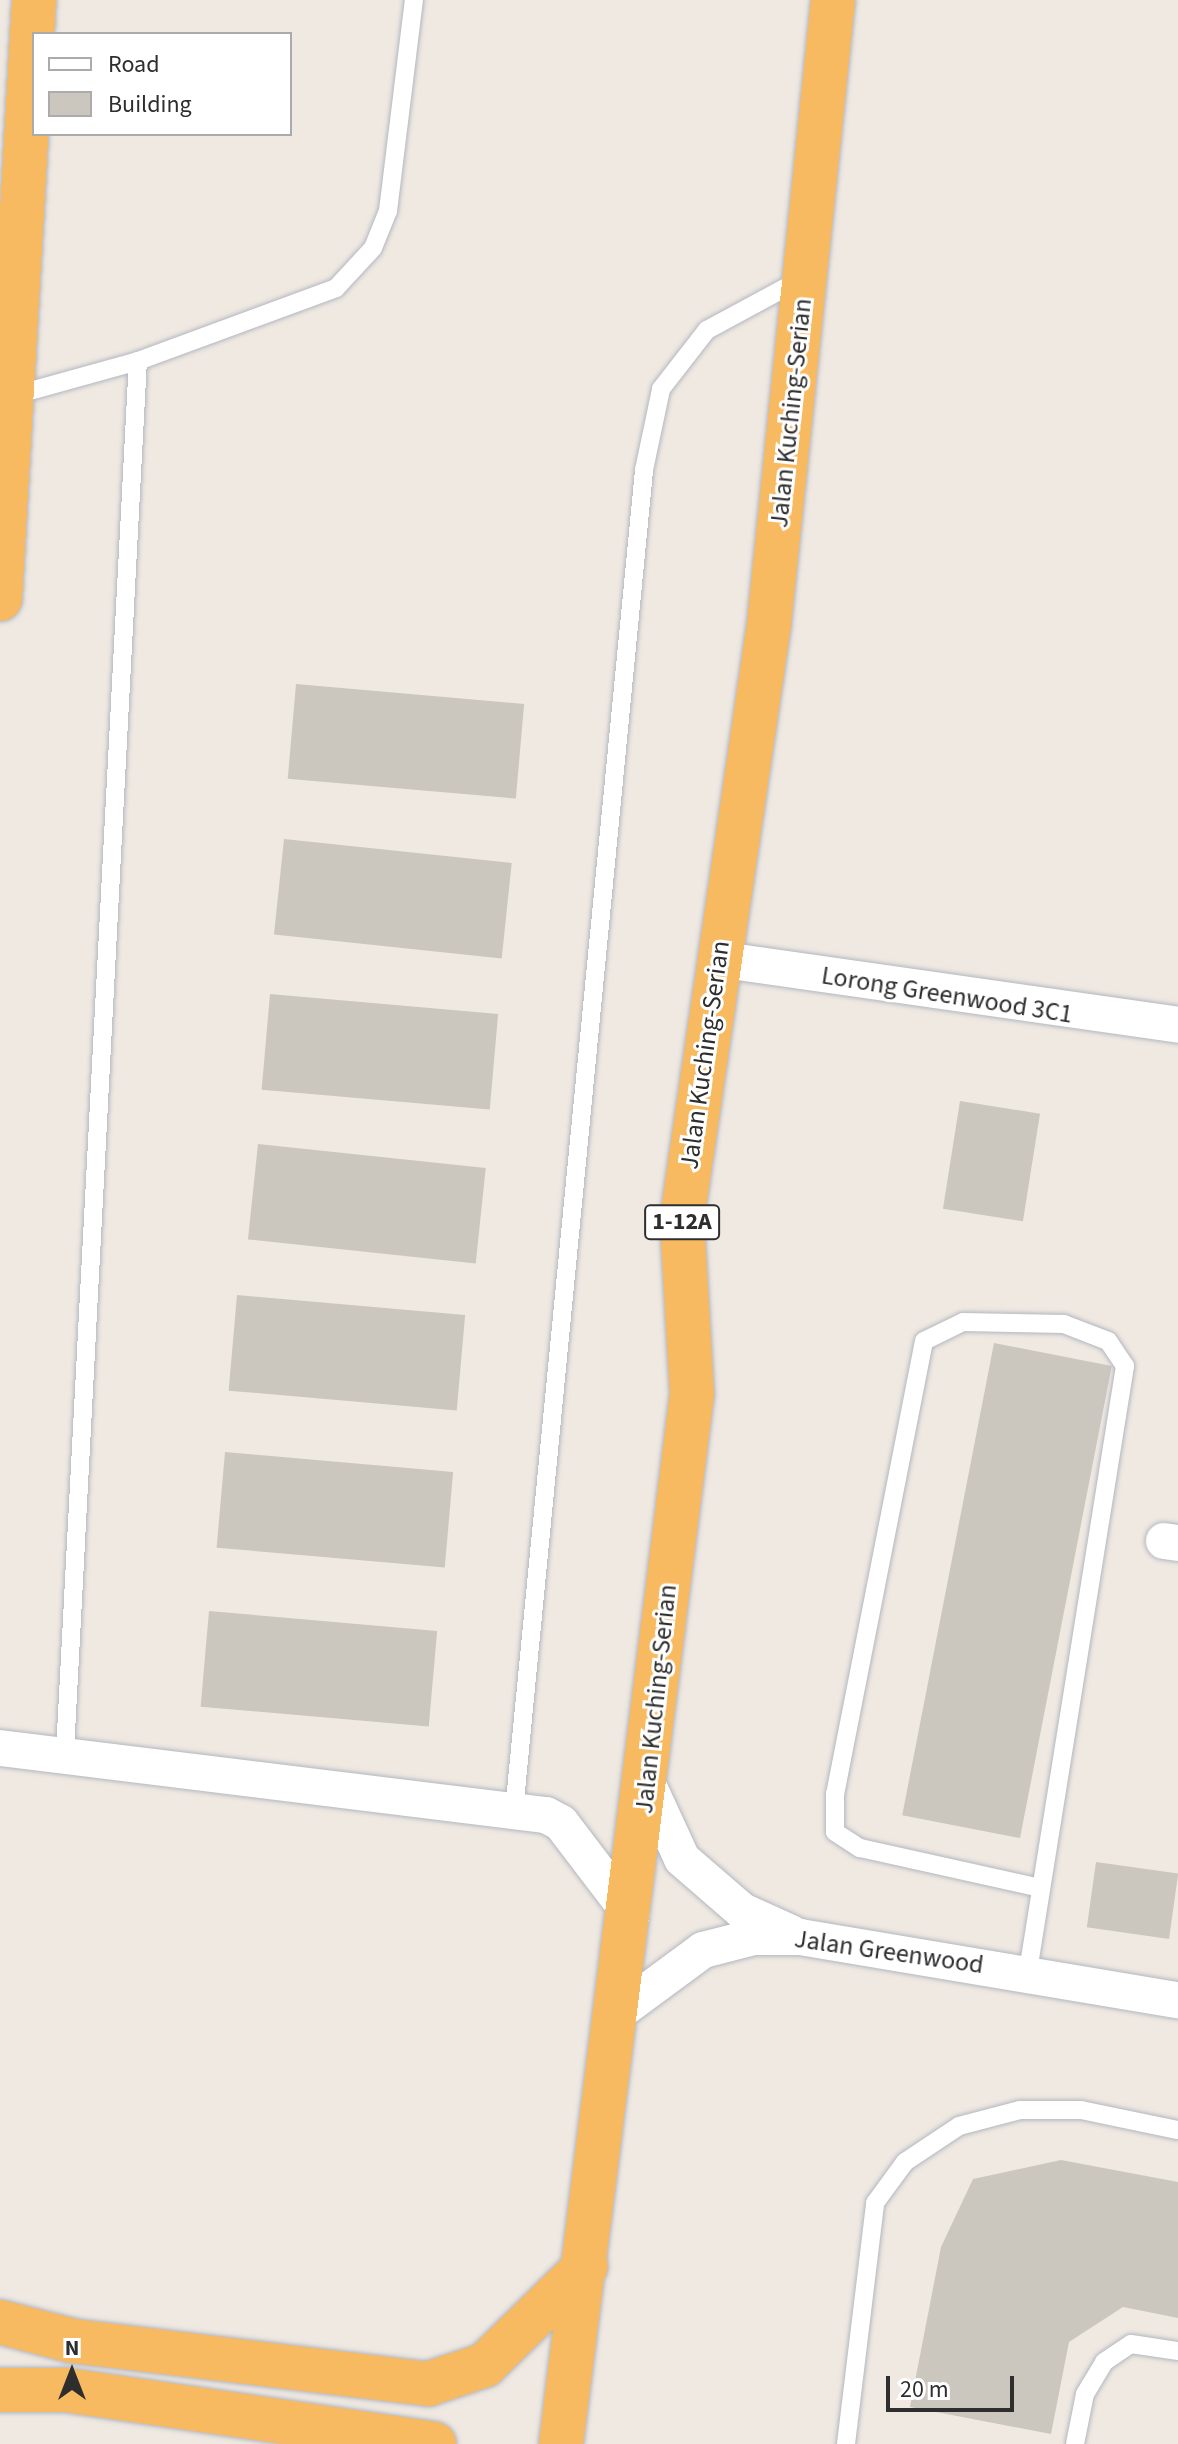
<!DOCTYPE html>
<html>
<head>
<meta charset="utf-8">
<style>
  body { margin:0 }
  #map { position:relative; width:1178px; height:2444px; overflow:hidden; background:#efe9e1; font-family:"Source Sans 3",sans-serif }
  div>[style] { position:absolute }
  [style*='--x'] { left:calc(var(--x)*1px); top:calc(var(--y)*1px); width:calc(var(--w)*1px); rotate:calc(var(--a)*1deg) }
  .building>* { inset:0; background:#cbc7bf; transform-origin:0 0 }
  .roads { filter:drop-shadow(0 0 2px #b4b7c1) drop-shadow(0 0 2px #b4b7c1) }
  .service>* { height:18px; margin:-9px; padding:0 9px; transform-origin:9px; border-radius:9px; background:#fff }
  .minor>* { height:36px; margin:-18px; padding:0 18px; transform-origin:18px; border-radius:18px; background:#fff }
  .trunk>* { height:44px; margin:-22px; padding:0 22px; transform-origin:22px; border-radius:22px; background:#f8ba60 }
  span { translate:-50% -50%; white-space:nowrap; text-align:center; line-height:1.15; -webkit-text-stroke:6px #fff; paint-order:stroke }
  .shield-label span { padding:2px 6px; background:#fff; border:2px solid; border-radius:6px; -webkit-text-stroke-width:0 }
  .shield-label { font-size:24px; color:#2e2e2e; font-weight:700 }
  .street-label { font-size:26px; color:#2e2e2e }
  .legend { position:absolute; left:32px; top:32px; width:260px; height:104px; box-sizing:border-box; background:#fff; border:2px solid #ababab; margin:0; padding:10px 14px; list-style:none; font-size:24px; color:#2e2e2e }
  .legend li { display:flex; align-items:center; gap:16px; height:40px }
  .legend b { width:40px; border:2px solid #ababab }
  .north { position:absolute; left:32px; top:2332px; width:80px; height:80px; -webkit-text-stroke:6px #fff; paint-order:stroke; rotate:0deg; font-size:22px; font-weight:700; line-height:32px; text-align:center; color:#2e2e2e }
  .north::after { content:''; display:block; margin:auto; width:28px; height:36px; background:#2e2e2e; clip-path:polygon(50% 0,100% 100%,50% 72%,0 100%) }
  .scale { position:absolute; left:886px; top:2376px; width:128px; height:36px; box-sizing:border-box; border:4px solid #2e2e2e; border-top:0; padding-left:10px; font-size:24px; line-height:28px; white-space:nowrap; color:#2e2e2e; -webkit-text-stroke:6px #fff; paint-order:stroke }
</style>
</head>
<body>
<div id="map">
  <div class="building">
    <div style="left:296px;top:684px;width:229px;height:95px;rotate:5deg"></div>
    <div style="left:284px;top:839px;width:229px;height:96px;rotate:6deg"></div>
    <div style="left:270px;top:994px;width:229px;height:96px;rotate:5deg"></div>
    <div style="left:960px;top:1101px;width:81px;height:109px;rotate:9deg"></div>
    <div style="left:258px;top:1144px;width:229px;height:96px;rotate:6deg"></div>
    <div style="left:237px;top:1295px;width:229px;height:96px;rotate:5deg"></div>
    <div style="left:994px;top:1343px;width:120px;height:481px;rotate:11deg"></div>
    <div style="left:225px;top:1452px;width:229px;height:96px;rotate:5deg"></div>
    <div style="left:209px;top:1611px;width:229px;height:96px;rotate:5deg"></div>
    <div style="left:1096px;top:1862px;width:83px;height:66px;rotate:8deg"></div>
    <div style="clip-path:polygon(1061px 2160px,1178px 2182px,1178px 2318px,1123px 2307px,1069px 2342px,1051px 2434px,910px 2407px,941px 2247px,973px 2179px)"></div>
  </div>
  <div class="roads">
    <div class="service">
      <div style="--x:12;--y:396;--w:131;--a:-15.5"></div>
      <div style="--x:138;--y:361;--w:211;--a:-20.2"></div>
      <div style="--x:336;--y:288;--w:54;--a:-47.2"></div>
      <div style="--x:373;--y:248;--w:40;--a:-68"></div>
      <div style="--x:388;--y:211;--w:213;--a:-83"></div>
      <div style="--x:65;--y:1752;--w:1393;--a:-87"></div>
      <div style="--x:514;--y:1811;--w:1347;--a:-84.46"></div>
      <div style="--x:644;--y:470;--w:83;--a:-78.1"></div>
      <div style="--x:661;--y:389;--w:75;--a:-52.1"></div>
      <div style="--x:707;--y:330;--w:109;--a:-28.4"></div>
      <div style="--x:1028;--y:1971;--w:613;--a:-80.89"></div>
      <div style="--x:1125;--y:1366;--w:30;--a:-124"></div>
      <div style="--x:1108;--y:1341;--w:47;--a:-158.9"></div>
      <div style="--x:1064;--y:1324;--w:101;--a:-178.9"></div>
      <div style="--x:963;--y:1322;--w:43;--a:154"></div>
      <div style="--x:924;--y:1341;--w:462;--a:101.1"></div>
      <div style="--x:835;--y:1794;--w:38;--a:90"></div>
      <div style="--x:835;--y:1832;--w:30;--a:33"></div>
      <div style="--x:860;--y:1848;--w:184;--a:12.5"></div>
      <div style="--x:846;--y:2444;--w:243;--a:-83.1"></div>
      <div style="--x:875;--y:2203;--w:51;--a:-53.8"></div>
      <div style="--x:905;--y:2162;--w:65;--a:-33.7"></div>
      <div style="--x:959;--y:2126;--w:63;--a:-14.7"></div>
      <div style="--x:1020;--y:2110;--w:61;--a:0"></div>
      <div style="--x:1081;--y:2110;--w:99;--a:11.7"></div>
      <div style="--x:1075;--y:2444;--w:51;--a:-78.7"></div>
      <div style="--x:1085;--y:2394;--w:37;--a:-59"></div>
      <div style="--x:1104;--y:2362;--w:32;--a:-34"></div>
      <div style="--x:1131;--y:2344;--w:48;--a:8.5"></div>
    </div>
    <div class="minor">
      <div style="--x:717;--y:959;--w:466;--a:8.1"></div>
      <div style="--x:1164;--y:1541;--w:14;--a:8"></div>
      <div style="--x:0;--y:1748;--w:550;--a:7"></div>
      <div style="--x:546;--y:1815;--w:17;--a:28"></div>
      <div style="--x:561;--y:1823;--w:116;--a:52.7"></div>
      <div style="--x:648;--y:1785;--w:81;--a:65.3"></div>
      <div style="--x:682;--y:1859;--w:79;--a:40.9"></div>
      <div style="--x:742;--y:1911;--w:54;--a:24.2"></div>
      <div style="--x:619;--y:2012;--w:104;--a:-36.4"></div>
      <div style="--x:703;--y:1950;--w:53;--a:-14.3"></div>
      <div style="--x:754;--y:1937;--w:46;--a:0"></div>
      <div style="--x:800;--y:1937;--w:383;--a:9.5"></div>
    </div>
    <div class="trunk">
      <div style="--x:0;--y:599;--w:600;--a:-86.75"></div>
      <div style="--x:0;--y:2322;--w:75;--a:14.6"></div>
      <div style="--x:73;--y:2341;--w:358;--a:6.9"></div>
      <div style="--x:428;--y:2384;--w:60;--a:-18.4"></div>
      <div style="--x:485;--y:2365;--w:141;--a:-44.4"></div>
      <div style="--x:0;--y:2390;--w:65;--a:0"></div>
      <div style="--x:65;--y:2390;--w:373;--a:8.3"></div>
      <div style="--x:561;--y:2444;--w:1058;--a:-82.89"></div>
      <div style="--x:692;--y:1394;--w:175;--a:-93.3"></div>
      <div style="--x:682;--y:1219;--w:601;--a:-81.68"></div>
      <div style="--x:769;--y:624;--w:627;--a:-84.14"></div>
    </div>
  </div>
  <div class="shield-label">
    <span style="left:682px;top:1222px">1-12A</span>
  </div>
  <div class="street-label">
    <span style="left:791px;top:413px;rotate:-84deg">Jalan Kuching-Serian</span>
    <span style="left:947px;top:995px;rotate:9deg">Lorong Greenwood 3C1</span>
    <span style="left:705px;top:1055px;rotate:-82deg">Jalan Kuching-Serian</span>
    <span style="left:656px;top:1699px;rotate:-84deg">Jalan Kuching-Serian</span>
    <span style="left:889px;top:1952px;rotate:8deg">Jalan Greenwood</span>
  </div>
  <ul class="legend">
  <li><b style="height:10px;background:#fff"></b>Road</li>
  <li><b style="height:22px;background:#cbc7bf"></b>Building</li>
  </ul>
  <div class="north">N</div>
  <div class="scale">20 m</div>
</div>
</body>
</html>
